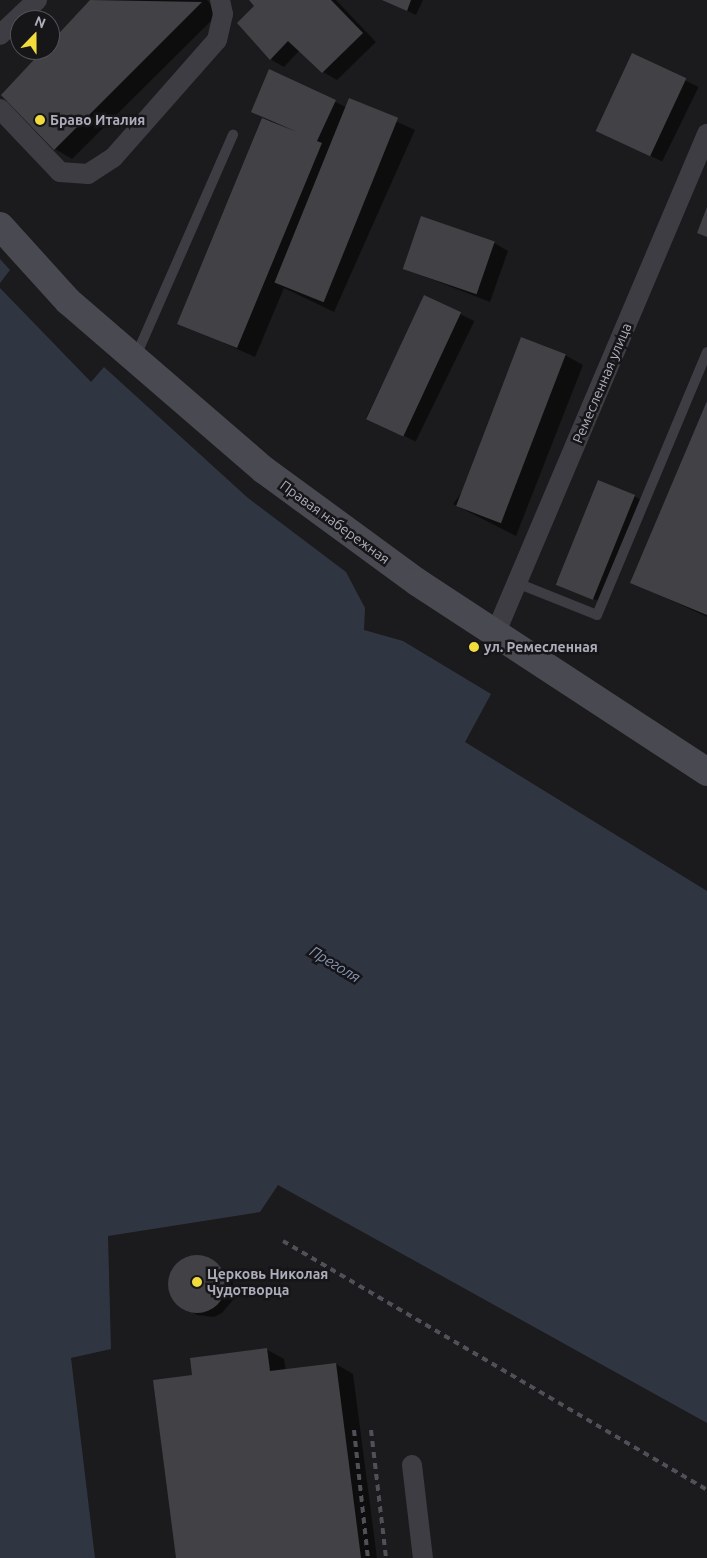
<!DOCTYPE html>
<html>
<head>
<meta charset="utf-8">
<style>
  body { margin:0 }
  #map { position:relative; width:707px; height:1558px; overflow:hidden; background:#1b1a1c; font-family:Ubuntu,sans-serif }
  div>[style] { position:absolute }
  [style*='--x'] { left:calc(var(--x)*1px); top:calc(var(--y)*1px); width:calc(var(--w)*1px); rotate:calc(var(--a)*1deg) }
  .water>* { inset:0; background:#303641 }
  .shadow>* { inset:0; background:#0007; transform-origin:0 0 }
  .building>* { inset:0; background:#424246; transform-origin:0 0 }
  .round { border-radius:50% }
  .lane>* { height:10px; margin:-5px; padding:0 5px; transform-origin:5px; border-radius:5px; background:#3d3d43 }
  .street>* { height:20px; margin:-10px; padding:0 10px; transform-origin:10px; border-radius:10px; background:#3d3d43 }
  .secondary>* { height:28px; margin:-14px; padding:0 14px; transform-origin:14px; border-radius:14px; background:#494951 }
  .rail>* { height:4px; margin-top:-2px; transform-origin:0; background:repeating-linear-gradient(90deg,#505058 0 6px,transparent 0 11px) }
  .dots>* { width:14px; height:14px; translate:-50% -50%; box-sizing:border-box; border:2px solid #161518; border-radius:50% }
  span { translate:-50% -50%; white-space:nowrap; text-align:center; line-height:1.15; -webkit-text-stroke:5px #161518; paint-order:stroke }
  .poi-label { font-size:14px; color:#adaebc; font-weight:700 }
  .left { translate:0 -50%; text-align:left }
  .street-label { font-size:14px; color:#adaebc }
  .water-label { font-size:15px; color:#8594b6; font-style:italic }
  .north { position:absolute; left:10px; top:10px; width:50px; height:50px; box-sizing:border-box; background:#161518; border:1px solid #52525a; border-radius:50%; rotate:22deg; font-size:14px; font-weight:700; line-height:20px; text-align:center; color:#adaebc }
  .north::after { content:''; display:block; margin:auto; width:18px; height:22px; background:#f1db3d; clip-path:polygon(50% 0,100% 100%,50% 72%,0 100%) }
</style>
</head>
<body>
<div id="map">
  <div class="water">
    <div style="clip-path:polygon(0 259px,10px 270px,0 283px)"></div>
    <div style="clip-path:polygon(0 288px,91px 382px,104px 367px,248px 498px,346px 572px,365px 608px,364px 630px,403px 641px,491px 694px,465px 742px,707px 891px,707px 1423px,278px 1185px,260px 1212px,108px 1236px,111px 1349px,71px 1358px,95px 1558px,0 1558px)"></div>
  </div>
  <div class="shadow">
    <div style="clip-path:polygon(92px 0,207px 0,219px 13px,72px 159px,55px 149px,3px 95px,45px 50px,50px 50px,50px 45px)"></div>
    <div style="clip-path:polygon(251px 0,336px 0,376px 42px,337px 80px,323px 72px,300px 50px,284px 67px,270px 59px,256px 6px)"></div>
    <div style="clip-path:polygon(384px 0,423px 0,416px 15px)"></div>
    <div style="left:633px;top:55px;width:73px;height:83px;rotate:26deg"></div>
    <div style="clip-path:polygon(270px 71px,346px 107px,349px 100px,415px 130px,334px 312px,284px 288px,255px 357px,179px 323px,270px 121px,253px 111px)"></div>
    <div style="clip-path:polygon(494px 243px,508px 251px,490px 302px,403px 268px)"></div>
    <div style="left:425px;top:297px;width:55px;height:134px;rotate:26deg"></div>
    <div style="clip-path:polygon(565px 355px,583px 365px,516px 536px,453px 504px)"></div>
    <div style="clip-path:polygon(707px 404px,707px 617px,632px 582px)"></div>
    <div style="clip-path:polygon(634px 496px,648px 504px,606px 604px,555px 583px)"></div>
    <div style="clip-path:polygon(189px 1257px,208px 1258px,231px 1275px,235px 1292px,233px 1300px,222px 1313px,214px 1317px,197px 1315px,172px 1297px,170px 1287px,174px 1269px)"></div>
    <div style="clip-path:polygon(266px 1349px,284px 1359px,286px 1371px,336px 1364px,353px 1374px,377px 1558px,178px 1558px,193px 1376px)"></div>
  </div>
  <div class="building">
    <div style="clip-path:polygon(90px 0,202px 2px,54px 150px,1px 95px,43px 50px,50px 50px,50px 43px)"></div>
    <div style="clip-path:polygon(249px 0,331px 0,363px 33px,322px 73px,288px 41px,270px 60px,237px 23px,254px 6px)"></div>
    <div style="clip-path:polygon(382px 0,411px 0,407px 11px)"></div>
    <div style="left:632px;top:53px;width:60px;height:86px;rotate:25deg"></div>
    <div style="clip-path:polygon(269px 69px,336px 100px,317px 141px,322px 143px,237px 348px,177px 324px,262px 118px,297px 132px,251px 112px)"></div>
    <div style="left:349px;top:98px;width:53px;height:199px;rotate:22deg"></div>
    <div style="clip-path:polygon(707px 207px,707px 237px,697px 233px)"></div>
    <div style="left:421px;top:216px;width:78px;height:56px;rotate:19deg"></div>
    <div style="left:424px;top:295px;width:41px;height:137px;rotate:25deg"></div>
    <div style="left:521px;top:337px;width:48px;height:181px;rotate:21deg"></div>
    <div style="clip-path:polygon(707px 401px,707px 615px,630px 583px)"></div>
    <div style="left:598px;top:480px;width:40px;height:113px;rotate:22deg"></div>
    <div class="round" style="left:168px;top:1255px;width:58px;height:58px"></div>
    <div style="clip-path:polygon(267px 1348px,270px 1371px,336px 1363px,361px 1558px,176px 1558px,153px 1380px,192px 1375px,190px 1358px)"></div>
  </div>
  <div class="lane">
    <div style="--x:135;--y:358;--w:244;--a:-66.3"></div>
    <div style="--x:517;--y:583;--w:86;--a:21.8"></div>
    <div style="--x:597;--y:615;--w:285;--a:-67.3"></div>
  </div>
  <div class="street">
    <div style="--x:0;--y:35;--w:51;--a:-43.4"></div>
    <div style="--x:0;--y:109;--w:87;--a:46.4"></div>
    <div style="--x:60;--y:172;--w:28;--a:4"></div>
    <div style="--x:88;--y:174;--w:30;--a:-33"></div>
    <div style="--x:113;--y:158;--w:157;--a:-48.6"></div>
    <div style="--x:217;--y:40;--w:27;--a:-77"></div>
    <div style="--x:223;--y:14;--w:14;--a:-102"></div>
    <div style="--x:496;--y:632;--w:541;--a:-67.04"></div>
    <div style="--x:412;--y:1465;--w:94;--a:83.3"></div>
  </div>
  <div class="secondary">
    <div style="--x:0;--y:226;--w:101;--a:47.8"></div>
    <div style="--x:68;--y:301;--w:259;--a:40.8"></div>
    <div style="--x:264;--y:470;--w:190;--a:36.2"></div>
    <div style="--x:417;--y:582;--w:347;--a:33.2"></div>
  </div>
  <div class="rail">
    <div style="--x:283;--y:1241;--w:492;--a:30.4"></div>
    <div style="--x:354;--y:1430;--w:129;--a:83.8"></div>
    <div style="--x:371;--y:1430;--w:129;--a:83.3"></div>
  </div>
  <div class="dots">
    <div style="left:40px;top:120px;background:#f1db3d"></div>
    <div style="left:474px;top:647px;background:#f1db3d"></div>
    <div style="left:197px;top:1282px;background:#f1db3d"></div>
  </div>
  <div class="poi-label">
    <span class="left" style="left:50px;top:120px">Браво Италия</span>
    <span class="left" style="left:484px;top:647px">ул. Ремесленная</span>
    <span class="left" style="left:207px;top:1282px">Церковь Николая<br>Чудотворца</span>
  </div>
  <div class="street-label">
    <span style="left:602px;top:383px;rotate:-67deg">Ремесленная улица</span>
    <span style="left:335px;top:522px;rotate:36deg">Правая набережная</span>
  </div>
  <div class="water-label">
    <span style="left:335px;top:964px;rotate:31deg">Преголя</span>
  </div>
  <div class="north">N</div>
</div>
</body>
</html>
